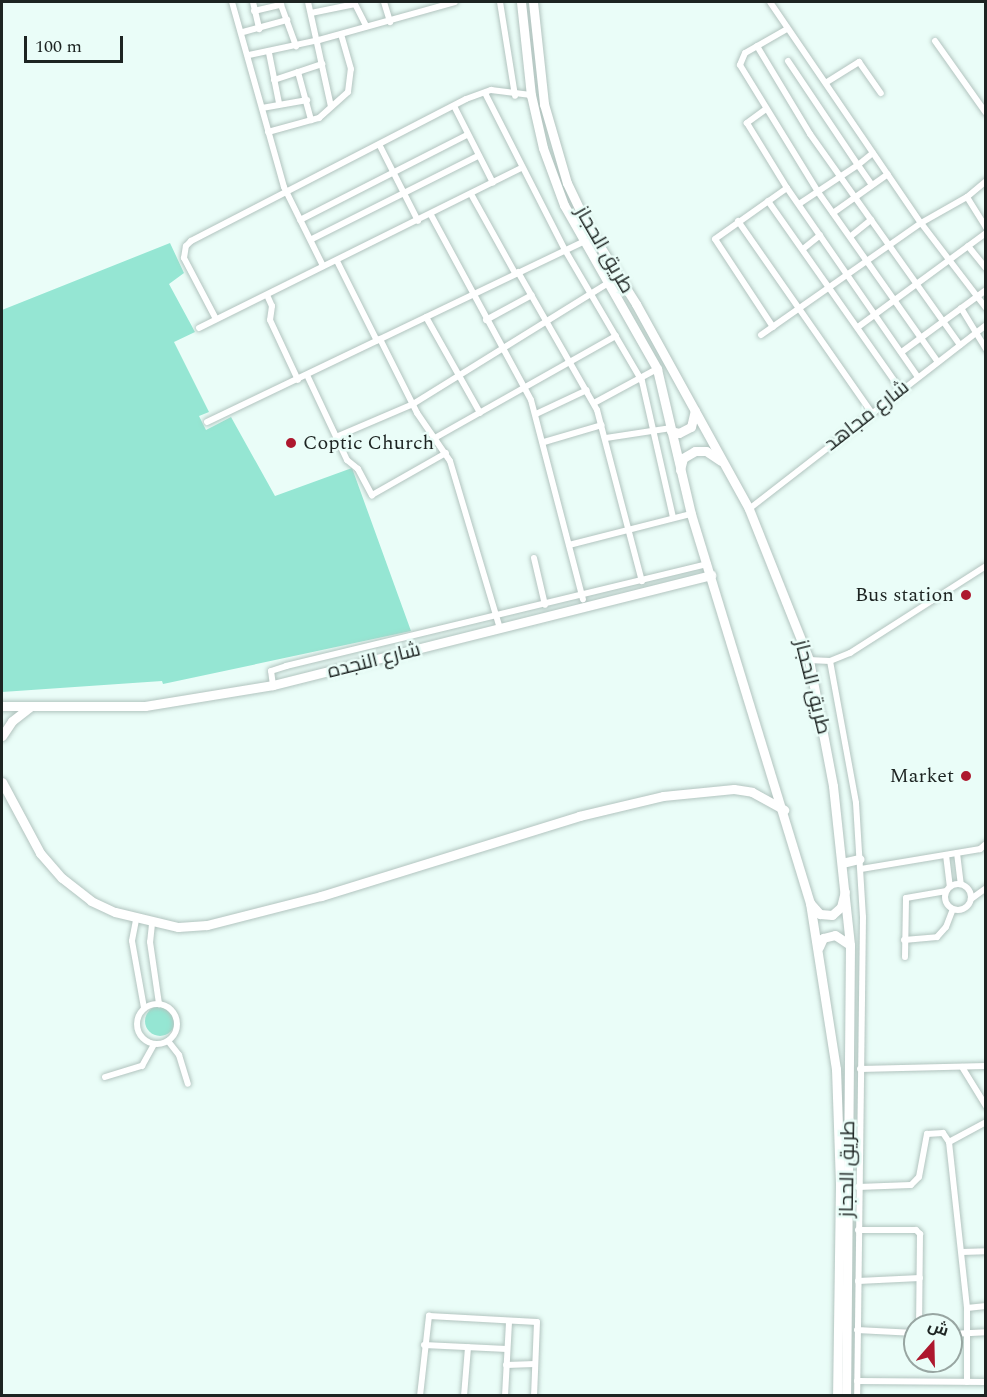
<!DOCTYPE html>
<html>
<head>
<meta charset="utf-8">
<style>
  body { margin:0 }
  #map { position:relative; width:987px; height:1397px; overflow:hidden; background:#eafdf8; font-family:Spectral,Cairo,serif }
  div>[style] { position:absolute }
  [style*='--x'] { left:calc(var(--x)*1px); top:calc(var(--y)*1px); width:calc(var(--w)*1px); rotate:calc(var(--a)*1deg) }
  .green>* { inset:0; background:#95e6d3 }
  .round { border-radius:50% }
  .roads { filter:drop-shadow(0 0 2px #b2c4bf) drop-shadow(0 0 2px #b2c4bf) }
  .street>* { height:6px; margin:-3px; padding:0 3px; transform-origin:3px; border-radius:3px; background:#fff }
  .street>.ring { margin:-3px; padding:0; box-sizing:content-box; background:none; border:6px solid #fff; border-radius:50% }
  .primary>* { height:9px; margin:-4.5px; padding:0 4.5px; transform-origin:4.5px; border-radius:4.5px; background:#fff }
  .dots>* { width:16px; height:16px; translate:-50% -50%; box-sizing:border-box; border:3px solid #eafdf8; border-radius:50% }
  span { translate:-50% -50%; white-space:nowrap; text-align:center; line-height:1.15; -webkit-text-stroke:5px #eafdf8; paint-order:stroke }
  .street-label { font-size:20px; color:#1d2422 }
  .poi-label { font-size:20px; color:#1d2422 }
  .left { translate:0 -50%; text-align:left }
  .right { translate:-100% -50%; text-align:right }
  .frame { position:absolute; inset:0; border:3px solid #1d2422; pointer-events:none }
  .north { position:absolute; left:903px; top:1313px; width:60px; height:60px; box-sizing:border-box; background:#eafdf8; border:2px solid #98a6a2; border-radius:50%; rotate:20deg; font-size:16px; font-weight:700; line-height:24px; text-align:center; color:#1d2422 }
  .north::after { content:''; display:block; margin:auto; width:21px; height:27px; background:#ad182e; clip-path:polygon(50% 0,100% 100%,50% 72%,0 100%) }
  .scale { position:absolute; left:24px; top:36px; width:99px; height:27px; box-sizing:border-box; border:3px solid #1d2422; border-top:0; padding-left:8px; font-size:18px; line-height:21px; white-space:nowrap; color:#1d2422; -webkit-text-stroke:4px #eafdf8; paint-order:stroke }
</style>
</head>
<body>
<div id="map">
  <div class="green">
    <div style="clip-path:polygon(170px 243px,184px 273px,169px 284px,195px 332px,174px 342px,209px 412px,199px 416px,206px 430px,231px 417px,275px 496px,352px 468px,411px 631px,163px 684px,162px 681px,2px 692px,2px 310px)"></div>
    <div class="round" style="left:145px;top:1006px;width:30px;height:30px"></div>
  </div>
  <div class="roads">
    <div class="street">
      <div style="--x:232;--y:2;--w:192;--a:74.3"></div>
      <div style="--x:284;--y:187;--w:88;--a:63.7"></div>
      <div style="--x:253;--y:2;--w:28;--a:77"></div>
      <div style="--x:308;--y:2;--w:107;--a:77.6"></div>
      <div style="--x:384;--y:2;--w:21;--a:73"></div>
      <div style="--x:500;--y:2;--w:95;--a:80.9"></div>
      <div style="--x:770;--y:2;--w:268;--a:55.7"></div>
      <div style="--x:921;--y:223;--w:107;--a:52.6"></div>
      <div style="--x:254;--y:11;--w:28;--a:-13"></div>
      <div style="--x:281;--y:5;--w:44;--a:69.9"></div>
      <div style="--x:311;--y:13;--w:45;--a:-11.6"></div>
      <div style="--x:355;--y:4;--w:25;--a:63"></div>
      <div style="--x:787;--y:29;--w:48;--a:150.3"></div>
      <div style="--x:745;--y:53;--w:13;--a:113"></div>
      <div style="--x:740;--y:65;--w:149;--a:58.4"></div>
      <div style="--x:818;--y:192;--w:208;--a:54.8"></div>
      <div style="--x:243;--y:32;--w:46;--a:-15.3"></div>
      <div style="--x:935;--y:41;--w:88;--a:54.7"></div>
      <div style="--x:757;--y:46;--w:103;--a:58.9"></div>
      <div style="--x:810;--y:134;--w:259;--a:54.6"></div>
      <div style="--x:269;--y:53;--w:51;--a:78.7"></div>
      <div style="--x:249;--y:55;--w:72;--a:-12.1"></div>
      <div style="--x:319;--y:40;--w:141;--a:-15.6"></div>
      <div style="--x:788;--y:61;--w:125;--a:56.1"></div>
      <div style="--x:858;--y:165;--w:19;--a:-39"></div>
      <div style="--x:298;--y:72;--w:50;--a:74.8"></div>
      <div style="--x:274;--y:80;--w:51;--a:-18.4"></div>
      <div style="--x:827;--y:82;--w:38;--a:-32"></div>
      <div style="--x:859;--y:62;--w:38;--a:55"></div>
      <div style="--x:485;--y:93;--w:176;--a:63"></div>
      <div style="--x:565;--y:250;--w:152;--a:59.6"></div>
      <div style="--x:642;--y:381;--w:140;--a:77.2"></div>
      <div style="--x:454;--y:106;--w:86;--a:63.1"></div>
      <div style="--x:262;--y:108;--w:46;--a:-10.1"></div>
      <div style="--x:766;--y:109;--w:24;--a:144"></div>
      <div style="--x:747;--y:123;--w:76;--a:58.4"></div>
      <div style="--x:787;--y:188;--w:230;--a:55.3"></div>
      <div style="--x:268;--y:132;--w:53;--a:-15.4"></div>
      <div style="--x:319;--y:118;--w:39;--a:-42"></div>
      <div style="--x:348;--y:92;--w:23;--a:-83"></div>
      <div style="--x:351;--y:69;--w:35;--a:-106"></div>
      <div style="--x:380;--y:146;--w:84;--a:63.1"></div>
      <div style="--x:471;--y:194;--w:90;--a:60.9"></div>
      <div style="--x:967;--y:197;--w:36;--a:58"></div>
      <div style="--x:768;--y:201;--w:231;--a:54.9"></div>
      <div style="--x:799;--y:204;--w:71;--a:-33.5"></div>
      <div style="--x:858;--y:165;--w:24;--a:55"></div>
      <div style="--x:833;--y:213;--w:67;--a:-35.3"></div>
      <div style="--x:431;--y:215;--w:210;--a:61.6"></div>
      <div style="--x:531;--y:400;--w:206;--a:75.4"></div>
      <div style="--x:300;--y:220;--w:187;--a:-27"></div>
      <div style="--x:738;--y:221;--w:234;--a:55.1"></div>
      <div style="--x:851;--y:236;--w:26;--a:-39"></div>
      <div style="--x:312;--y:239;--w:186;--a:-26.6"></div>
      <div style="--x:968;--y:246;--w:28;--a:51"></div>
      <div style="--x:803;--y:249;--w:22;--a:-39"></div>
      <div style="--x:337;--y:261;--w:89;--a:63.4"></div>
      <div style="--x:518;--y:272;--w:159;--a:60.2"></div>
      <div style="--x:597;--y:410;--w:177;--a:75.3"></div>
      <div style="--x:267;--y:295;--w:12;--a:66"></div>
      <div style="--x:272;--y:306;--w:14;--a:98"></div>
      <div style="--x:270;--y:320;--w:66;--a:65"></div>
      <div style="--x:961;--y:308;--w:48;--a:58.6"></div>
      <div style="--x:426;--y:317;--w:110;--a:60.6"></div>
      <div style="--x:216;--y:319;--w:69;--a:-117.7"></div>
      <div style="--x:184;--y:258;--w:12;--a:-81"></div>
      <div style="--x:186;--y:246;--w:7;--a:-45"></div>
      <div style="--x:191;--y:241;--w:309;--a:-27.3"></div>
      <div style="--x:466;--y:99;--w:27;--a:-20"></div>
      <div style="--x:491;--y:90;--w:40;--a:7.1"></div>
      <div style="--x:486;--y:320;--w:52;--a:-28.5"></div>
      <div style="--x:773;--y:327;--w:105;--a:-123.4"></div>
      <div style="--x:715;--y:239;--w:88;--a:-35.3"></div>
      <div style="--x:858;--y:327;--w:159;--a:-36.3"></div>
      <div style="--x:199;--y:328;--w:360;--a:-26.4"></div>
      <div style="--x:761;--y:335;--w:195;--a:-35"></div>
      <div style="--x:921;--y:223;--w:53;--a:-29.5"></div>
      <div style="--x:967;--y:197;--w:25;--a:-40"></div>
      <div style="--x:380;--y:339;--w:83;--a:63.4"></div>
      <div style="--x:417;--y:413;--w:58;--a:55.5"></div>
      <div style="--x:450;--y:461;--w:175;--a:73.4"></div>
      <div style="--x:903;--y:351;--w:103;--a:-36.3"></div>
      <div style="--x:307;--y:375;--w:94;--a:64.8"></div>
      <div style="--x:347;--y:460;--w:14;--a:39"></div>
      <div style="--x:358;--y:469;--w:30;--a:62"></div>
      <div style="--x:372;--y:495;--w:85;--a:-29.6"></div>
      <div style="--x:594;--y:403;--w:72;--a:-28.4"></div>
      <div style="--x:536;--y:414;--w:56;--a:-25.2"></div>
      <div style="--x:207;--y:422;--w:419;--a:-25.6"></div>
      <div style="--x:336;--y:437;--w:84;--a:-23.2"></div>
      <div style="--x:413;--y:404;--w:229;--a:-31.8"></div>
      <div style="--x:606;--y:438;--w:66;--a:-8.7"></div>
      <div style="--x:433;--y:439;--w:210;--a:-29.4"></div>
      <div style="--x:544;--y:442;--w:60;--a:-16.3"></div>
      <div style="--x:749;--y:509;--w:300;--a:-37.8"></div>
      <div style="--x:569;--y:545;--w:126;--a:-14.3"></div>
      <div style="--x:534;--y:558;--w:48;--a:76.8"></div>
      <div style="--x:809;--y:660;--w:21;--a:3"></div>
      <div style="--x:830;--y:661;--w:22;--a:-22"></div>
      <div style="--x:850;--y:653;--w:161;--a:-32.6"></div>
      <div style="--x:830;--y:661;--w:144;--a:79.6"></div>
      <div style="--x:856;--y:803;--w:114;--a:86.5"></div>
      <div style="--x:863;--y:917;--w:479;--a:90.7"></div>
      <div style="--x:273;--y:685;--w:14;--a:-98"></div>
      <div style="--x:271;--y:671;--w:16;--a:-18"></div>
      <div style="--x:286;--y:666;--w:434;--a:-13.6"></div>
      <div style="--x:957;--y:853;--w:31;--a:83"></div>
      <div style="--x:946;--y:855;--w:31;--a:83"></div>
      <div style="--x:861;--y:869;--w:121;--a:-9.5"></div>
      <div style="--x:980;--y:849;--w:8;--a:-40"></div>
      <div class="ring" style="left:945px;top:884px;width:20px;height:20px"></div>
      <div style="--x:971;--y:899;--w:19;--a:-36"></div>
      <div style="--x:136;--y:920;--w:21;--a:101"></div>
      <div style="--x:132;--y:941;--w:68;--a:79.8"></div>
      <div style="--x:152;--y:924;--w:18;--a:96"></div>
      <div style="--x:150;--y:942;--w:63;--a:81.7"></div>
      <div style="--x:904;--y:940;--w:33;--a:-5"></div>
      <div style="--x:937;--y:937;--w:13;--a:-48"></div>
      <div style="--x:946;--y:927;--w:19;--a:-69"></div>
      <div style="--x:905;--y:957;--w:59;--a:-89"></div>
      <div style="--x:906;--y:898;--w:41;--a:-9.9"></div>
      <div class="ring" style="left:137px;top:1004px;width:34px;height:34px"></div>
      <div style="--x:168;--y:1041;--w:18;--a:52"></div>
      <div style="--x:179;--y:1055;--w:30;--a:73"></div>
      <div style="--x:962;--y:1067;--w:46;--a:58.4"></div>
      <div style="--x:860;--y:1069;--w:126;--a:-1.4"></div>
      <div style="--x:105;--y:1077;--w:39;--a:-17"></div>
      <div style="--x:142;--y:1066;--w:25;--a:-61"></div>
      <div style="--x:949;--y:1142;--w:167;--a:83.8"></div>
      <div style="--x:967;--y:1308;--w:74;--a:90"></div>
      <div style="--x:858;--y:1187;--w:53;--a:-2.2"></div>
      <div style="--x:911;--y:1185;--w:11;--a:-45"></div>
      <div style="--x:919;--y:1177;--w:44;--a:-79.5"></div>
      <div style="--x:927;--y:1134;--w:16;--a:-4"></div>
      <div style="--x:943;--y:1133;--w:11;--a:56"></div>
      <div style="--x:949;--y:1142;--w:42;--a:-28.4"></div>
      <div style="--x:858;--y:1230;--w:58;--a:0"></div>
      <div style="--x:916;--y:1230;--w:6;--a:45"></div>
      <div style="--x:920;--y:1234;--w:91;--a:90.6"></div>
      <div style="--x:962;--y:1252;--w:24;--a:-2"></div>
      <div style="--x:858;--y:1281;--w:62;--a:-2.8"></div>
      <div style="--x:967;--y:1308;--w:19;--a:-6"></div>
      <div style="--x:857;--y:1330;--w:58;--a:3"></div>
      <div style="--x:951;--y:1334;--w:35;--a:-3"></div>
      <div style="--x:424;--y:1345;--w:83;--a:2.8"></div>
      <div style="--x:506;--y:1365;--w:29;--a:-2"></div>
      <div style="--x:857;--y:1381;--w:129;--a:0.4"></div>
      <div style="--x:420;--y:1396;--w:81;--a:-83.6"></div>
      <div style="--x:429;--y:1316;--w:108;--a:3.2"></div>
      <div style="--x:537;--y:1322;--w:74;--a:92.3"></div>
      <div style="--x:464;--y:1396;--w:49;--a:-85.3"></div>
      <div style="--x:505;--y:1396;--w:75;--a:-86.9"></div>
    </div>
    <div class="primary">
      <div style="--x:521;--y:2;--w:94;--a:83.9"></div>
      <div style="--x:531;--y:95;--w:54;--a:77.2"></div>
      <div style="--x:543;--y:148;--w:61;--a:69.8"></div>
      <div style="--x:564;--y:205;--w:189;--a:60.4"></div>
      <div style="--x:657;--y:369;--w:149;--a:76.8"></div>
      <div style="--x:691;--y:514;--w:407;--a:73"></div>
      <div style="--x:810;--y:903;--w:168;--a:81.1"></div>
      <div style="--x:836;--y:1069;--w:116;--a:88"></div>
      <div style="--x:840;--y:1185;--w:211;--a:90.8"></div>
      <div style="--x:533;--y:2;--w:103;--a:83.8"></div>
      <div style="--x:544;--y:104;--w:82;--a:73.8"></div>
      <div style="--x:567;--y:183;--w:51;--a:64.4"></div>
      <div style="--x:589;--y:229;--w:89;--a:57.9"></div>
      <div style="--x:636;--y:304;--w:234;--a:61.1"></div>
      <div style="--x:749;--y:509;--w:162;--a:68.3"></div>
      <div style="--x:809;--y:660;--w:128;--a:79.2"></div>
      <div style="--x:833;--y:786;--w:160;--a:83.9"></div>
      <div style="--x:850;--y:945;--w:451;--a:90.5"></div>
      <div style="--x:671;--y:431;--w:8;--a:14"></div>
      <div style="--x:679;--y:433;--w:13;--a:-27"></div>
      <div style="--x:691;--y:427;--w:17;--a:-77"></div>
      <div style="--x:680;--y:470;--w:12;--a:-76"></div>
      <div style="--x:683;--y:458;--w:14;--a:-30"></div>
      <div style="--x:695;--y:451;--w:11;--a:0"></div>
      <div style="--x:706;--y:451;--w:18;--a:34"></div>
      <div style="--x:2;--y:706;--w:143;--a:0"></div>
      <div style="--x:145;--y:706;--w:130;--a:-9.3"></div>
      <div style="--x:273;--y:685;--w:452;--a:-14.1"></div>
      <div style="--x:2;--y:736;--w:18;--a:-56"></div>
      <div style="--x:12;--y:721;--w:24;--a:-38"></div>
      <div style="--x:2;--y:782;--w:81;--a:61.8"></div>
      <div style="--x:40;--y:853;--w:33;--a:49"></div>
      <div style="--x:62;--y:878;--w:37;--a:38"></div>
      <div style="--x:91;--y:901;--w:26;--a:25"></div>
      <div style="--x:115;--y:912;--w:65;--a:13.4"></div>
      <div style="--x:178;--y:927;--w:29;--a:-4"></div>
      <div style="--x:207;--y:925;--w:118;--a:-14.3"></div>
      <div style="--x:321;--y:896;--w:270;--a:-17.2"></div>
      <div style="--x:579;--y:816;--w:86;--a:-13.4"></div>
      <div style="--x:663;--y:796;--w:71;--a:-5.6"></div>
      <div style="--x:734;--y:789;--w:18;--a:9"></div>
      <div style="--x:752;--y:792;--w:37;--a:29"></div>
      <div style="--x:842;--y:863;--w:18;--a:-13"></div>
      <div style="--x:810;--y:903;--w:15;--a:48"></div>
      <div style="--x:820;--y:914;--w:12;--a:5"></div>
      <div style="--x:832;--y:915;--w:12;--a:-42"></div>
      <div style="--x:841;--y:907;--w:16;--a:-76"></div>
      <div style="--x:819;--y:947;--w:10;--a:-66"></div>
      <div style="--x:823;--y:938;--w:12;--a:-14"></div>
      <div style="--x:835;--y:935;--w:18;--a:34"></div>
    </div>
  </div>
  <div class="dots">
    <div style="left:291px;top:443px;background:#ad182e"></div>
    <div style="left:966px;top:595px;background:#ad182e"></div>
    <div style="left:966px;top:776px;background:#ad182e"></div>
  </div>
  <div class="street-label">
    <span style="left:604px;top:250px;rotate:60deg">طريق الحجاز</span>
    <span style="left:867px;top:416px;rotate:-38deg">شارع مجاهد</span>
    <span style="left:374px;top:661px;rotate:-14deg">شارع النجده</span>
    <span style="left:812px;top:687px;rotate:76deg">طريق الحجاز</span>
    <span style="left:848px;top:1169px;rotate:-89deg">طريق الحجاز</span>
  </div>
  <div class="poi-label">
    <span class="left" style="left:303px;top:443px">Coptic Church</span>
    <span class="right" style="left:954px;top:595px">Bus station</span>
    <span class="right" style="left:954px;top:776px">Market</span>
  </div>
  <div class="frame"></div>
  <div class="north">ش</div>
  <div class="scale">100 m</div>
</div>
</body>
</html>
